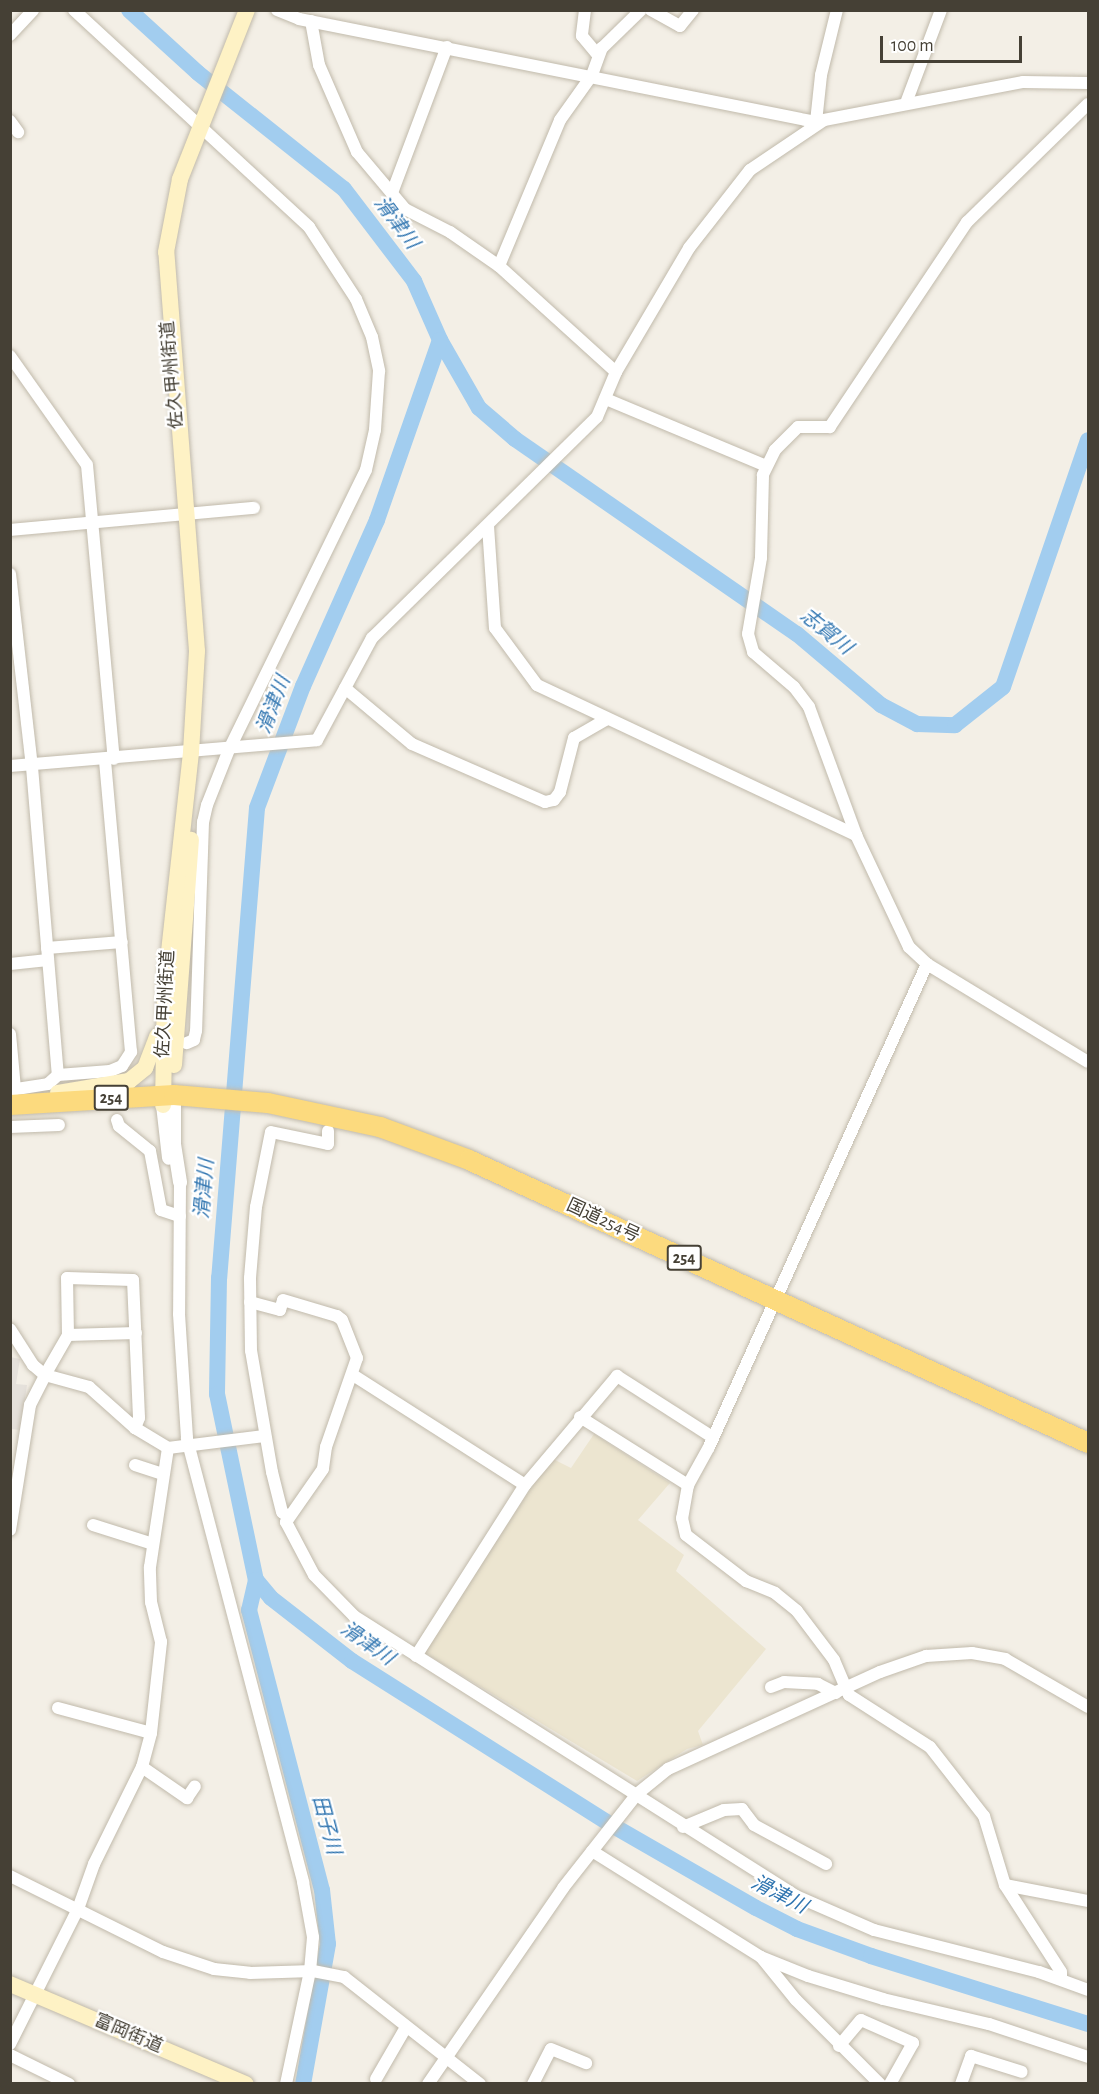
<!DOCTYPE html>
<html>
<head>
<meta charset="utf-8">
<style>
  body { margin:0 }
  #map { position:relative; width:1099px; height:2094px; overflow:hidden; background:#f3efe6; font-family:"Alegreya Sans","Noto Sans JP",sans-serif }
  div>[style] { position:absolute }
  [style*='--x'] { left:calc(var(--x)*1px); top:calc(var(--y)*1px); width:calc(var(--w)*1px); rotate:calc(var(--a)*1deg) }
  .industrial>* { inset:0; background:#e5e1db }
  .education>* { inset:0; background:#ece5d0 }
  .river>* { height:16px; margin:-8px; padding:0 8px; transform-origin:8px; border-radius:8px; background:#a2cdef }
  .roads { filter:drop-shadow(0 0 2px #c1baab) drop-shadow(0 0 2px #c1baab) }
  .minor>* { height:12px; margin:-6px; padding:0 6px; transform-origin:6px; border-radius:6px; background:#fff }
  .tertiary>* { height:14px; margin:-7px; padding:0 7px; transform-origin:7px; border-radius:7px; background:#fff }
  .secondary>* { height:16px; margin:-8px; padding:0 8px; transform-origin:8px; border-radius:8px; background:#fef2c5 }
  .trunk>* { height:20px; margin:-10px; padding:0 10px; transform-origin:10px; border-radius:10px; background:#fcda7e }
  span { translate:-50% -50%; white-space:nowrap; text-align:center; line-height:1.15; -webkit-text-stroke:4.5px #fff; paint-order:stroke }
  .shield-label span { padding:2px 4px; background:#fff; border:2px solid; border-radius:4px; -webkit-text-stroke-width:0 }
  .shield-label { font-size:16px; color:#454035; font-weight:700 }
  .street-label { font-size:18px; color:#454035 }
  .water-label { font-size:20px; color:#3075b0; font-style:italic }
  .frame { position:absolute; inset:0; border:12px solid #454035; pointer-events:none }
  .scale { position:absolute; left:880px; top:36px; width:142px; height:27px; box-sizing:border-box; border:3px solid #454035; border-top:0; padding-left:8px; font-size:18px; line-height:21px; white-space:nowrap; color:#454035; -webkit-text-stroke:4px #fff; paint-order:stroke }
</style>
</head>
<body>
<div id="map">
  <div class="industrial">
    <div style="clip-path:polygon(10px 1357px,20px 1359px,16px 1384px,27px 1385px,20px 1430px,11px 1429px)"></div>
  </div>
  <div class="education">
    <div style="clip-path:polygon(594px 1434px,670px 1483px,638px 1520px,684px 1555px,676px 1571px,766px 1649px,698px 1731px,703px 1745px,687px 1749px,637px 1781px,423px 1652px,551px 1458px,571px 1468px)"></div>
  </div>
  <div class="river">
    <div style="--x:129;--y:10;--w:93;--a:42.4"></div>
    <div style="--x:198;--y:73;--w:186;--a:38.5"></div>
    <div style="--x:344;--y:189;--w:116;--a:52.7"></div>
    <div style="--x:414;--y:281;--w:64;--a:66.2"></div>
    <div style="--x:440;--y:340;--w:78;--a:60.2"></div>
    <div style="--x:479;--y:408;--w:48;--a:40.7"></div>
    <div style="--x:515;--y:439;--w:343;--a:34.7"></div>
    <div style="--x:797;--y:634;--w:110;--a:40.2"></div>
    <div style="--x:881;--y:705;--w:41;--a:27.8"></div>
    <div style="--x:917;--y:724;--w:38;--a:2"></div>
    <div style="--x:955;--y:725;--w:61;--a:-38.4"></div>
    <div style="--x:1003;--y:687;--w:261;--a:-71"></div>
    <div style="--x:440;--y:340;--w:191;--a:109.3"></div>
    <div style="--x:377;--y:520;--w:182;--a:114"></div>
    <div style="--x:303;--y:686;--w:130;--a:110.7"></div>
    <div style="--x:257;--y:808;--w:472;--a:94.6"></div>
    <div style="--x:219;--y:1278;--w:116;--a:91"></div>
    <div style="--x:217;--y:1394;--w:190;--a:78.2"></div>
    <div style="--x:256;--y:1580;--w:23;--a:50"></div>
    <div style="--x:271;--y:1598;--w:103;--a:37.9"></div>
    <div style="--x:352;--y:1661;--w:305;--a:32.3"></div>
    <div style="--x:610;--y:1824;--w:168;--a:29.9"></div>
    <div style="--x:756;--y:1908;--w:46;--a:27.1"></div>
    <div style="--x:797;--y:1929;--w:79;--a:20"></div>
    <div style="--x:871;--y:1956;--w:227;--a:17.4"></div>
    <div style="--x:256;--y:1580;--w:31;--a:103"></div>
    <div style="--x:249;--y:1610;--w:289;--a:75.4"></div>
    <div style="--x:322;--y:1890;--w:54;--a:83.7"></div>
    <div style="--x:328;--y:1944;--w:142;--a:100.1"></div>
  </div>
  <div class="roads">
    <div class="minor">
      <div style="--x:74;--y:10;--w:320;--a:42.7"></div>
      <div style="--x:309;--y:227;--w:86;--a:56.9"></div>
      <div style="--x:356;--y:299;--w:41;--a:67.2"></div>
      <div style="--x:372;--y:337;--w:35;--a:78"></div>
      <div style="--x:379;--y:371;--w:59;--a:93.9"></div>
      <div style="--x:375;--y:430;--w:41;--a:102.7"></div>
      <div style="--x:366;--y:470;--w:309;--a:116.1"></div>
      <div style="--x:230;--y:747;--w:62;--a:111.6"></div>
      <div style="--x:207;--y:805;--w:17;--a:103"></div>
      <div style="--x:203;--y:822;--w:209;--a:91.9"></div>
      <div style="--x:196;--y:1031;--w:9;--a:103"></div>
      <div style="--x:194;--y:1040;--w:8;--a:157"></div>
      <div style="--x:277;--y:10;--w:24;--a:22"></div>
      <div style="--x:299;--y:19;--w:527;--a:11.27"></div>
      <div style="--x:585;--y:10;--w:26;--a:97"></div>
      <div style="--x:582;--y:36;--w:23;--a:50"></div>
      <div style="--x:651;--y:10;--w:33;--a:29"></div>
      <div style="--x:680;--y:26;--w:21;--a:-51"></div>
      <div style="--x:311;--y:21;--w:45;--a:79.7"></div>
      <div style="--x:319;--y:65;--w:95;--a:66.4"></div>
      <div style="--x:357;--y:152;--w:75;--a:49.9"></div>
      <div style="--x:405;--y:209;--w:51;--a:27.1"></div>
      <div style="--x:450;--y:232;--w:60;--a:34.8"></div>
      <div style="--x:499;--y:266;--w:158;--a:42.2"></div>
      <div style="--x:10;--y:35;--w:34;--a:-47"></div>
      <div style="--x:906;--y:103;--w:99;--a:-69.4"></div>
      <div style="--x:1088;--y:104;--w:169;--a:135.7"></div>
      <div style="--x:967;--y:222;--w:247;--a:123.8"></div>
      <div style="--x:830;--y:427;--w:32;--a:180"></div>
      <div style="--x:798;--y:427;--w:33;--a:135"></div>
      <div style="--x:775;--y:450;--w:28;--a:116"></div>
      <div style="--x:763;--y:475;--w:83;--a:91.4"></div>
      <div style="--x:761;--y:558;--w:77;--a:99.7"></div>
      <div style="--x:748;--y:634;--w:19;--a:74"></div>
      <div style="--x:753;--y:652;--w:54;--a:40.5"></div>
      <div style="--x:794;--y:687;--w:25;--a:53"></div>
      <div style="--x:809;--y:707;--w:136;--a:69.8"></div>
      <div style="--x:856;--y:835;--w:124;--a:64.7"></div>
      <div style="--x:909;--y:947;--w:25;--a:43"></div>
      <div style="--x:927;--y:964;--w:188;--a:31.3"></div>
      <div style="--x:10;--y:121;--w:14;--a:54"></div>
      <div style="--x:816;--y:122;--w:47;--a:-83.9"></div>
      <div style="--x:821;--y:75;--w:67;--a:-76.2"></div>
      <div style="--x:392;--y:193;--w:156;--a:-69.4"></div>
      <div style="--x:499;--y:266;--w:158;--a:-67.3"></div>
      <div style="--x:560;--y:120;--w:55;--a:-54.6"></div>
      <div style="--x:592;--y:75;--w:29;--a:-70"></div>
      <div style="--x:602;--y:48;--w:54;--a:-44.3"></div>
      <div style="--x:10;--y:356;--w:133;--a:54.8"></div>
      <div style="--x:87;--y:465;--w:295;--a:84.8"></div>
      <div style="--x:606;--y:399;--w:173;--a:22.7"></div>
      <div style="--x:488;--y:526;--w:102;--a:86.1"></div>
      <div style="--x:495;--y:628;--w:71;--a:53.6"></div>
      <div style="--x:537;--y:685;--w:353;--a:25.2"></div>
      <div style="--x:10;--y:530;--w:245;--a:-5.2"></div>
      <div style="--x:10;--y:574;--w:194;--a:83.5"></div>
      <div style="--x:32;--y:767;--w:309;--a:85.2"></div>
      <div style="--x:345;--y:688;--w:87;--a:39.9"></div>
      <div style="--x:412;--y:744;--w:145;--a:23.6"></div>
      <div style="--x:545;--y:802;--w:9;--a:-13"></div>
      <div style="--x:554;--y:800;--w:10;--a:-53"></div>
      <div style="--x:560;--y:792;--w:56;--a:-75.5"></div>
      <div style="--x:574;--y:738;--w:36;--a:-30"></div>
      <div style="--x:10;--y:766;--w:308;--a:-4.8"></div>
      <div style="--x:317;--y:740;--w:116;--a:-61.7"></div>
      <div style="--x:372;--y:638;--w:315;--a:-44.5"></div>
      <div style="--x:597;--y:417;--w:49;--a:-67.1"></div>
      <div style="--x:616;--y:372;--w:144;--a:-59.5"></div>
      <div style="--x:689;--y:248;--w:99;--a:-52"></div>
      <div style="--x:750;--y:170;--w:89;--a:-34"></div>
      <div style="--x:824;--y:120;--w:203;--a:-10.8"></div>
      <div style="--x:1023;--y:82;--w:65;--a:0.9"></div>
      <div style="--x:47;--y:948;--w:75;--a:-4.6"></div>
      <div style="--x:10;--y:964;--w:38;--a:-6"></div>
      <div style="--x:10;--y:1034;--w:55;--a:84.8"></div>
      <div style="--x:10;--y:1090;--w:38;--a:-9"></div>
      <div style="--x:48;--y:1084;--w:13;--a:-42"></div>
      <div style="--x:58;--y:1075;--w:52;--a:-4.4"></div>
      <div style="--x:110;--y:1071;--w:13;--a:-23"></div>
      <div style="--x:122;--y:1066;--w:17;--a:-57"></div>
      <div style="--x:131;--y:1052;--w:293;--a:-95.1"></div>
      <div style="--x:117;--y:1120;--w:6;--a:72"></div>
      <div style="--x:119;--y:1126;--w:40;--a:39"></div>
      <div style="--x:150;--y:1151;--w:60;--a:79.4"></div>
      <div style="--x:161;--y:1210;--w:20;--a:18"></div>
      <div style="--x:10;--y:1127;--w:49;--a:-2.3"></div>
      <div style="--x:180;--y:1183;--w:131;--a:90.4"></div>
      <div style="--x:179;--y:1314;--w:125;--a:86.3"></div>
      <div style="--x:187;--y:1439;--w:458;--a:75.3"></div>
      <div style="--x:303;--y:1882;--w:56;--a:79.7"></div>
      <div style="--x:313;--y:1937;--w:34;--a:95"></div>
      <div style="--x:310;--y:1971;--w:116;--a:102"></div>
      <div style="--x:250;--y:1302;--w:31;--a:15"></div>
      <div style="--x:280;--y:1310;--w:10;--a:-73"></div>
      <div style="--x:283;--y:1300;--w:56;--a:16.5"></div>
      <div style="--x:337;--y:1316;--w:6;--a:39"></div>
      <div style="--x:342;--y:1320;--w:41;--a:68.5"></div>
      <div style="--x:357;--y:1358;--w:94;--a:109.2"></div>
      <div style="--x:326;--y:1447;--w:22;--a:98"></div>
      <div style="--x:323;--y:1469;--w:65;--a:124.9"></div>
      <div style="--x:286;--y:1522;--w:60;--a:62.2"></div>
      <div style="--x:314;--y:1575;--w:57;--a:45.7"></div>
      <div style="--x:354;--y:1616;--w:523;--a:32.35"></div>
      <div style="--x:796;--y:1896;--w:85;--a:23.6"></div>
      <div style="--x:874;--y:1930;--w:170;--a:14.3"></div>
      <div style="--x:1039;--y:1972;--w:52;--a:20.2"></div>
      <div style="--x:10;--y:1329;--w:43;--a:57.4"></div>
      <div style="--x:33;--y:1365;--w:16;--a:40"></div>
      <div style="--x:45;--y:1375;--w:46;--a:-60.1"></div>
      <div style="--x:68;--y:1335;--w:57;--a:-91"></div>
      <div style="--x:67;--y:1278;--w:66;--a:1.7"></div>
      <div style="--x:133;--y:1280;--w:138;--a:87.5"></div>
      <div style="--x:139;--y:1418;--w:11;--a:112"></div>
      <div style="--x:68;--y:1335;--w:68;--a:-1.7"></div>
      <div style="--x:353;--y:1375;--w:204;--a:32.6"></div>
      <div style="--x:580;--y:1417;--w:128;--a:32.2"></div>
      <div style="--x:688;--y:1485;--w:34;--a:100"></div>
      <div style="--x:682;--y:1518;--w:17;--a:77"></div>
      <div style="--x:686;--y:1535;--w:76;--a:37.5"></div>
      <div style="--x:746;--y:1581;--w:31;--a:22"></div>
      <div style="--x:775;--y:1593;--w:28;--a:39"></div>
      <div style="--x:797;--y:1611;--w:61;--a:52.9"></div>
      <div style="--x:834;--y:1660;--w:38;--a:67"></div>
      <div style="--x:849;--y:1695;--w:96;--a:32.7"></div>
      <div style="--x:930;--y:1747;--w:88;--a:52"></div>
      <div style="--x:984;--y:1816;--w:72;--a:73.1"></div>
      <div style="--x:1005;--y:1885;--w:103;--a:57.2"></div>
      <div style="--x:1061;--y:1972;--w:7;--a:90"></div>
      <div style="--x:135;--y:1465;--w:29;--a:18"></div>
      <div style="--x:688;--y:1485;--w:43;--a:-61.1"></div>
      <div style="--x:709;--y:1447;--w:530;--a:-65.71"></div>
      <div style="--x:287;--y:1516;--w:6;--a:-141"></div>
      <div style="--x:282;--y:1512;--w:41;--a:-104"></div>
      <div style="--x:272;--y:1472;--w:123;--a:-99.8"></div>
      <div style="--x:251;--y:1351;--w:73;--a:-90.8"></div>
      <div style="--x:250;--y:1278;--w:71;--a:-85.2"></div>
      <div style="--x:256;--y:1207;--w:76;--a:-78.7"></div>
      <div style="--x:271;--y:1132;--w:58;--a:11.9"></div>
      <div style="--x:328;--y:1144;--w:13;--a:-90"></div>
      <div style="--x:93;--y:1525;--w:63;--a:17.6"></div>
      <div style="--x:10;--y:1530;--w:127;--a:-80.9"></div>
      <div style="--x:30;--y:1405;--w:34;--a:-63"></div>
      <div style="--x:45;--y:1375;--w:46;--a:15.3"></div>
      <div style="--x:89;--y:1387;--w:62;--a:41.7"></div>
      <div style="--x:135;--y:1428;--w:39;--a:31"></div>
      <div style="--x:168;--y:1448;--w:97;--a:-7.1"></div>
      <div style="--x:416;--y:1656;--w:203;--a:-57.5"></div>
      <div style="--x:525;--y:1485;--w:143;--a:-49.8"></div>
      <div style="--x:617;--y:1376;--w:112;--a:32.6"></div>
      <div style="--x:771;--y:1687;--w:14;--a:-21"></div>
      <div style="--x:784;--y:1682;--w:34;--a:3"></div>
      <div style="--x:818;--y:1684;--w:20;--a:27"></div>
      <div style="--x:58;--y:1708;--w:96;--a:15"></div>
      <div style="--x:142;--y:1767;--w:55;--a:34.6"></div>
      <div style="--x:187;--y:1798;--w:14;--a:-56"></div>
      <div style="--x:683;--y:1827;--w:44;--a:-22.5"></div>
      <div style="--x:724;--y:1810;--w:18;--a:-3"></div>
      <div style="--x:742;--y:1809;--w:20;--a:53"></div>
      <div style="--x:754;--y:1825;--w:82;--a:28.4"></div>
      <div style="--x:592;--y:1851;--w:199;--a:32.1"></div>
      <div style="--x:761;--y:1957;--w:51;--a:22"></div>
      <div style="--x:808;--y:1976;--w:78;--a:17"></div>
      <div style="--x:883;--y:1999;--w:109;--a:13.3"></div>
      <div style="--x:989;--y:2024;--w:104;--a:18.4"></div>
      <div style="--x:10;--y:1876;--w:171;--a:26.4"></div>
      <div style="--x:163;--y:1952;--w:54;--a:18.4"></div>
      <div style="--x:214;--y:1969;--w:36;--a:6"></div>
      <div style="--x:250;--y:1973;--w:63;--a:-1.8"></div>
      <div style="--x:313;--y:1971;--w:32;--a:11"></div>
      <div style="--x:344;--y:1977;--w:173;--a:38.2"></div>
      <div style="--x:1005;--y:1885;--w:85;--a:10.9"></div>
      <div style="--x:761;--y:1957;--w:55;--a:50.9"></div>
      <div style="--x:796;--y:2000;--w:119;--a:45"></div>
      <div style="--x:10;--y:2044;--w:151;--a:-63.3"></div>
      <div style="--x:78;--y:1909;--w:48;--a:-70.4"></div>
      <div style="--x:94;--y:1864;--w:108;--a:-63.7"></div>
      <div style="--x:142;--y:1767;--w:35;--a:-75"></div>
      <div style="--x:151;--y:1733;--w:92;--a:-83.7"></div>
      <div style="--x:161;--y:1642;--w:41;--a:-104"></div>
      <div style="--x:151;--y:1602;--w:35;--a:-92"></div>
      <div style="--x:150;--y:1567;--w:120;--a:-81.4"></div>
      <div style="--x:839;--y:2046;--w:34;--a:-50"></div>
      <div style="--x:861;--y:2020;--w:57;--a:23.9"></div>
      <div style="--x:913;--y:2043;--w:47;--a:119.3"></div>
      <div style="--x:10;--y:2055;--w:66;--a:26.2"></div>
      <div style="--x:376;--y:2079;--w:58;--a:-59.9"></div>
      <div style="--x:428;--y:2084;--w:238;--a:-55.4"></div>
      <div style="--x:563;--y:1888;--w:120;--a:-51.8"></div>
      <div style="--x:637;--y:1794;--w:40;--a:-39"></div>
      <div style="--x:668;--y:1769;--w:233;--a:-24.6"></div>
      <div style="--x:880;--y:1672;--w:49;--a:-19.2"></div>
      <div style="--x:926;--y:1656;--w:46;--a:-3.7"></div>
      <div style="--x:972;--y:1653;--w:34;--a:10"></div>
      <div style="--x:1005;--y:1659;--w:96;--a:30"></div>
      <div style="--x:533;--y:2084;--w:39;--a:-63"></div>
      <div style="--x:551;--y:2049;--w:38;--a:22"></div>
      <div style="--x:961;--y:2084;--w:30;--a:-70"></div>
      <div style="--x:971;--y:2056;--w:53;--a:17.4"></div>
    </div>
    <div class="tertiary">
      <div style="--x:174;--y:1104;--w:40;--a:90"></div>
      <div style="--x:174;--y:1144;--w:39;--a:81"></div>
      <div style="--x:163;--y:1105;--w:53;--a:83.5"></div>
    </div>
    <div class="secondary">
      <div style="--x:174;--y:1065;--w:226;--a:-85.7"></div>
      <div style="--x:58;--y:1093;--w:72;--a:-9.6"></div>
      <div style="--x:129;--y:1081;--w:21;--a:-39"></div>
      <div style="--x:145;--y:1068;--w:34;--a:-69"></div>
      <div style="--x:163;--y:1105;--w:117;--a:-89"></div>
      <div style="--x:165;--y:988;--w:237;--a:-83.7"></div>
      <div style="--x:191;--y:752;--w:101;--a:-86.6"></div>
      <div style="--x:197;--y:651;--w:400;--a:-94.4"></div>
      <div style="--x:166;--y:252;--w:74;--a:-79.1"></div>
      <div style="--x:180;--y:179;--w:182;--a:-68.4"></div>
      <div style="--x:10;--y:1984;--w:256;--a:23"></div>
    </div>
    <div class="trunk">
      <div style="--x:10;--y:1105;--w:164;--a:-3.5"></div>
      <div style="--x:174;--y:1095;--w:94;--a:4.9"></div>
      <div style="--x:268;--y:1103;--w:115;--a:12.1"></div>
      <div style="--x:380;--y:1127;--w:95;--a:20.3"></div>
      <div style="--x:469;--y:1160;--w:681;--a:24.57"></div>
    </div>
  </div>
  <div class="shield-label">
    <span style="left:111px;top:1098px">254</span>
    <span style="left:684px;top:1258px">254</span>
  </div>
  <div class="street-label">
    <span style="left:173px;top:375px;rotate:-95deg">佐久甲州街道</span>
    <span style="left:166px;top:1004px;rotate:-87deg">佐久甲州街道</span>
    <span style="left:603px;top:1221px;rotate:25deg">国道254号</span>
    <span style="left:128px;top:2034px;rotate:23deg">富岡街道</span>
  </div>
  <div class="water-label">
    <span style="left:396px;top:223px;rotate:53deg">滑津川</span>
    <span style="left:826px;top:632px;rotate:39deg">志賀川</span>
    <span style="left:274px;top:705px;rotate:-69deg">滑津川</span>
    <span style="left:205px;top:1189px;rotate:-85deg">滑津川</span>
    <span style="left:367px;top:1644px;rotate:35deg">滑津川</span>
    <span style="left:326px;top:1825px;rotate:75deg">田子川</span>
    <span style="left:779px;top:1895px;rotate:27deg">滑津川</span>
  </div>
  <div class="frame"></div>
  <div class="scale">100 m</div>
</div>
</body>
</html>
